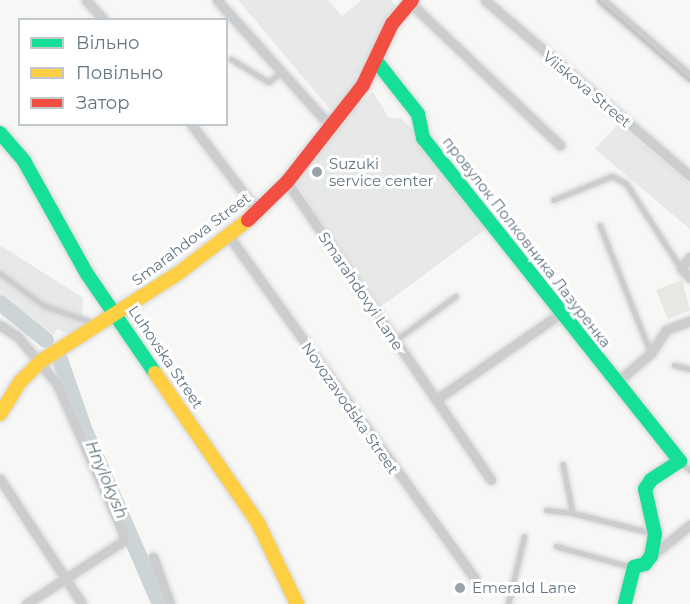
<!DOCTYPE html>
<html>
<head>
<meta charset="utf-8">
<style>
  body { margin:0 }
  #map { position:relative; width:690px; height:604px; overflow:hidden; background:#f7f7f6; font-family:Montserrat,sans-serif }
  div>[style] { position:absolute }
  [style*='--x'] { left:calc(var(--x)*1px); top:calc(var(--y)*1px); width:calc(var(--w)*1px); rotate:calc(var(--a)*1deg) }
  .built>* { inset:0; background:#e7e9e8 }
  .green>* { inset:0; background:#e6e9e3 }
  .river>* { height:16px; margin:-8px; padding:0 8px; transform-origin:8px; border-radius:8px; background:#ccd4d6 }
  .roads { filter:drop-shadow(0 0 2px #d4d5d6) drop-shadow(0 0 2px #d4d5d6) }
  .lane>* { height:4.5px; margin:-2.25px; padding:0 2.25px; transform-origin:2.25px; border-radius:2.25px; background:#cccdce }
  .street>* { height:9px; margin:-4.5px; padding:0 4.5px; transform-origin:4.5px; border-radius:4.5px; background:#cccdce }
  .fast>* { height:14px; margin:-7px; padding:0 7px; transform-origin:7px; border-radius:7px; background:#16e098 }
  .slow>* { height:14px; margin:-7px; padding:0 7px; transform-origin:7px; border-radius:7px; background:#ffcf43 }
  .jam>* { height:14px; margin:-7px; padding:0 7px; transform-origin:7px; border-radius:7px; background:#f24e42 }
  .tram>* { height:1.5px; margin:-0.75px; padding:0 0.75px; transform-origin:0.75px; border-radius:0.75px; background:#c1c3c4 }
  .dots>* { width:16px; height:16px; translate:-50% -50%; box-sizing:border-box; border:3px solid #fff; border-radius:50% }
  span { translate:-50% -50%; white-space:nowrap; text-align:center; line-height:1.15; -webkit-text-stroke:6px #fff; paint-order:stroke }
  .street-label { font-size:15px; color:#637581 }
  .poi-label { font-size:15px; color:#637581 }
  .left { translate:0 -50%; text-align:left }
  .water-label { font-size:16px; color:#5e747b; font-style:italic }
  .legend { position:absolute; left:18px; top:18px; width:210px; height:108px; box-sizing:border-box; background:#fff; border:2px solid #c1c8cd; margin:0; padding:8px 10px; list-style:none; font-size:18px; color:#637581 }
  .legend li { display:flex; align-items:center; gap:12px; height:30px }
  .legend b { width:30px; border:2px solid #c1c8cd }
</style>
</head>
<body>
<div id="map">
  <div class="built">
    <div style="clip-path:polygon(238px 0,328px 0,342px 16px,362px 0,391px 0,399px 11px,374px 61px,333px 113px)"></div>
    <div style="clip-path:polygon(373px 92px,389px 118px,401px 118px,415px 132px,490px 226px,378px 309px,295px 181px,350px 109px)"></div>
    <div style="clip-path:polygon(618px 124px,690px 184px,690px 229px,595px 149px)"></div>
    <div style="clip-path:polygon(0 245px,83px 298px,82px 326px,70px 335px,57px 329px,54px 335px,0 294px)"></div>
  </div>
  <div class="green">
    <div style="clip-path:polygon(682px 280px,690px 310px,668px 319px,656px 290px)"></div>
  </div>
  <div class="river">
    <div style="--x:0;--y:303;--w:59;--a:38.8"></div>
    <div style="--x:58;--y:354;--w:82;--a:70.7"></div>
    <div style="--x:85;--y:431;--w:189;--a:66.6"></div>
  </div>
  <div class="roads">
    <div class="lane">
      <div style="--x:231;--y:59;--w:44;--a:31.2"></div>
      <div style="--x:269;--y:82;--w:16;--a:-40"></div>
      <div style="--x:553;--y:200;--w:64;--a:-22.1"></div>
      <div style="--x:612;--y:176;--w:16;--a:27"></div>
      <div style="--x:626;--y:183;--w:101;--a:57.1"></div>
      <div style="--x:600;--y:225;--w:138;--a:68.3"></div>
      <div style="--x:0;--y:273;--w:56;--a:36.3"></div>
      <div style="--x:45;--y:306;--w:52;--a:19.1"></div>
      <div style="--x:396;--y:340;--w:74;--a:-36.3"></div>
      <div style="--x:674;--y:365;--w:16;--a:14"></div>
      <div style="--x:682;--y:463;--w:11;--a:41"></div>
      <div style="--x:563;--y:464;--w:50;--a:78.5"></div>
      <div style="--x:546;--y:510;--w:27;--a:6"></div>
      <div style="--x:573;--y:513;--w:81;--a:14.2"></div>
      <div style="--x:556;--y:546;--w:78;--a:15.6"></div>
      <div style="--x:508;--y:604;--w:69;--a:-76.6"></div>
    </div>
    <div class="street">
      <div style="--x:86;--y:0;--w:27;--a:48"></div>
      <div style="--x:217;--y:0;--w:159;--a:48.1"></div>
      <div style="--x:323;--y:118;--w:11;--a:15"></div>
      <div style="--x:407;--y:0;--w:211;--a:43.5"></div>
      <div style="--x:485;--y:0;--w:270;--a:40.6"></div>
      <div style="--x:601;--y:0;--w:118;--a:40.9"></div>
      <div style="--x:191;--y:124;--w:111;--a:52.7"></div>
      <div style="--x:287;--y:182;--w:361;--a:55.6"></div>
      <div style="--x:228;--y:235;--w:423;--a:54.3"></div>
      <div style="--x:690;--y:257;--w:14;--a:129"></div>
      <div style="--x:681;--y:268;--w:13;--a:48"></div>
      <div style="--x:0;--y:325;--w:22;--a:34"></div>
      <div style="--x:18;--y:337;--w:61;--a:50.3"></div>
      <div style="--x:57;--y:384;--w:163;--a:66.1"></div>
      <div style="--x:123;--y:533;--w:8;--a:90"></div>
      <div style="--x:123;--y:541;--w:116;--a:147"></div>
      <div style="--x:617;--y:382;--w:45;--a:-40.5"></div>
      <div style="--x:651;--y:353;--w:27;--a:-57"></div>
      <div style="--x:666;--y:330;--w:26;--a:-21"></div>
      <div style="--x:437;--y:399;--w:151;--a:-34.7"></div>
      <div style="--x:0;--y:479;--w:149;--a:56.7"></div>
      <div style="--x:651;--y:556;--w:50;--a:-38.5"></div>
      <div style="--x:153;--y:557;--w:50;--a:70.1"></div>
    </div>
    <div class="fast">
      <div style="--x:377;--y:62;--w:66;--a:51.7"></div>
      <div style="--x:418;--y:114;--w:25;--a:78"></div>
      <div style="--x:423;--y:138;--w:413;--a:51.5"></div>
      <div style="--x:680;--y:461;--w:35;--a:147"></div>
      <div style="--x:651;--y:480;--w:11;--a:124"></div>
      <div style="--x:645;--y:489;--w:46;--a:77.5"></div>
      <div style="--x:655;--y:534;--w:22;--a:100"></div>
      <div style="--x:651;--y:556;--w:10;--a:127"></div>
      <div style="--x:645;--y:564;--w:11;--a:165"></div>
      <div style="--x:634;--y:567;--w:38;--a:104"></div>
      <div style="--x:0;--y:133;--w:37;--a:49"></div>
      <div style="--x:24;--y:161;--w:129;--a:60.9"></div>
      <div style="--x:87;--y:274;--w:120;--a:55.5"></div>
    </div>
    <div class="slow">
      <div style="--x:155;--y:373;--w:182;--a:55.5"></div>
      <div style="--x:258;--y:523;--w:90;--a:64.3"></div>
      <div style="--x:0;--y:414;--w:39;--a:-58"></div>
      <div style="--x:21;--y:381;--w:28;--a:-45"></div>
      <div style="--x:41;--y:361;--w:165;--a:-32.6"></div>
      <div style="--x:180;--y:272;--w:86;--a:-37.4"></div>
    </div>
    <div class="jam">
      <div style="--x:248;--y:220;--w:54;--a:-44.3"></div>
      <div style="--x:287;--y:182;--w:123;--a:-51.9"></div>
      <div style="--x:363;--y:85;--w:68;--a:-64.6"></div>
      <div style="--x:392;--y:24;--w:31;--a:-50"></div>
    </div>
  </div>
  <div class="tram">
    <div style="--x:598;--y:0;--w:122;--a:41"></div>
  </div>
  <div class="dots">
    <div style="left:317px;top:172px;background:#97a2aa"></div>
    <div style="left:460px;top:588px;background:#97a2aa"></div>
  </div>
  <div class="street-label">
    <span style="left:587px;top:89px;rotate:40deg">Viiskova Street</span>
    <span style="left:191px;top:239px;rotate:-37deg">Smarahdova Street</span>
    <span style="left:527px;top:242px;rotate:52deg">провулок Полковника Лазуренка</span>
    <span style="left:361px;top:291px;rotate:56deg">Smarahdovyi Lane</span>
    <span style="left:166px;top:357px;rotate:56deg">Luhovska Street</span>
    <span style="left:350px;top:408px;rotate:55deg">Novozavodska Street</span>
  </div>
  <div class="poi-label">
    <span class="left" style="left:329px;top:172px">Suzuki<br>service center</span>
    <span class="left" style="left:472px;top:588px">Emerald Lane</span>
  </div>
  <div class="water-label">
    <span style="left:106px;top:480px;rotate:67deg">Hnylokysh</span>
  </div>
  <ul class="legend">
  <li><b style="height:8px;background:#16e098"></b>Вільно</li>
  <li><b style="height:8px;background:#ffcf43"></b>Повільно</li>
  <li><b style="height:8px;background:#f24e42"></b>Затор</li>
  </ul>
</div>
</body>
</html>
